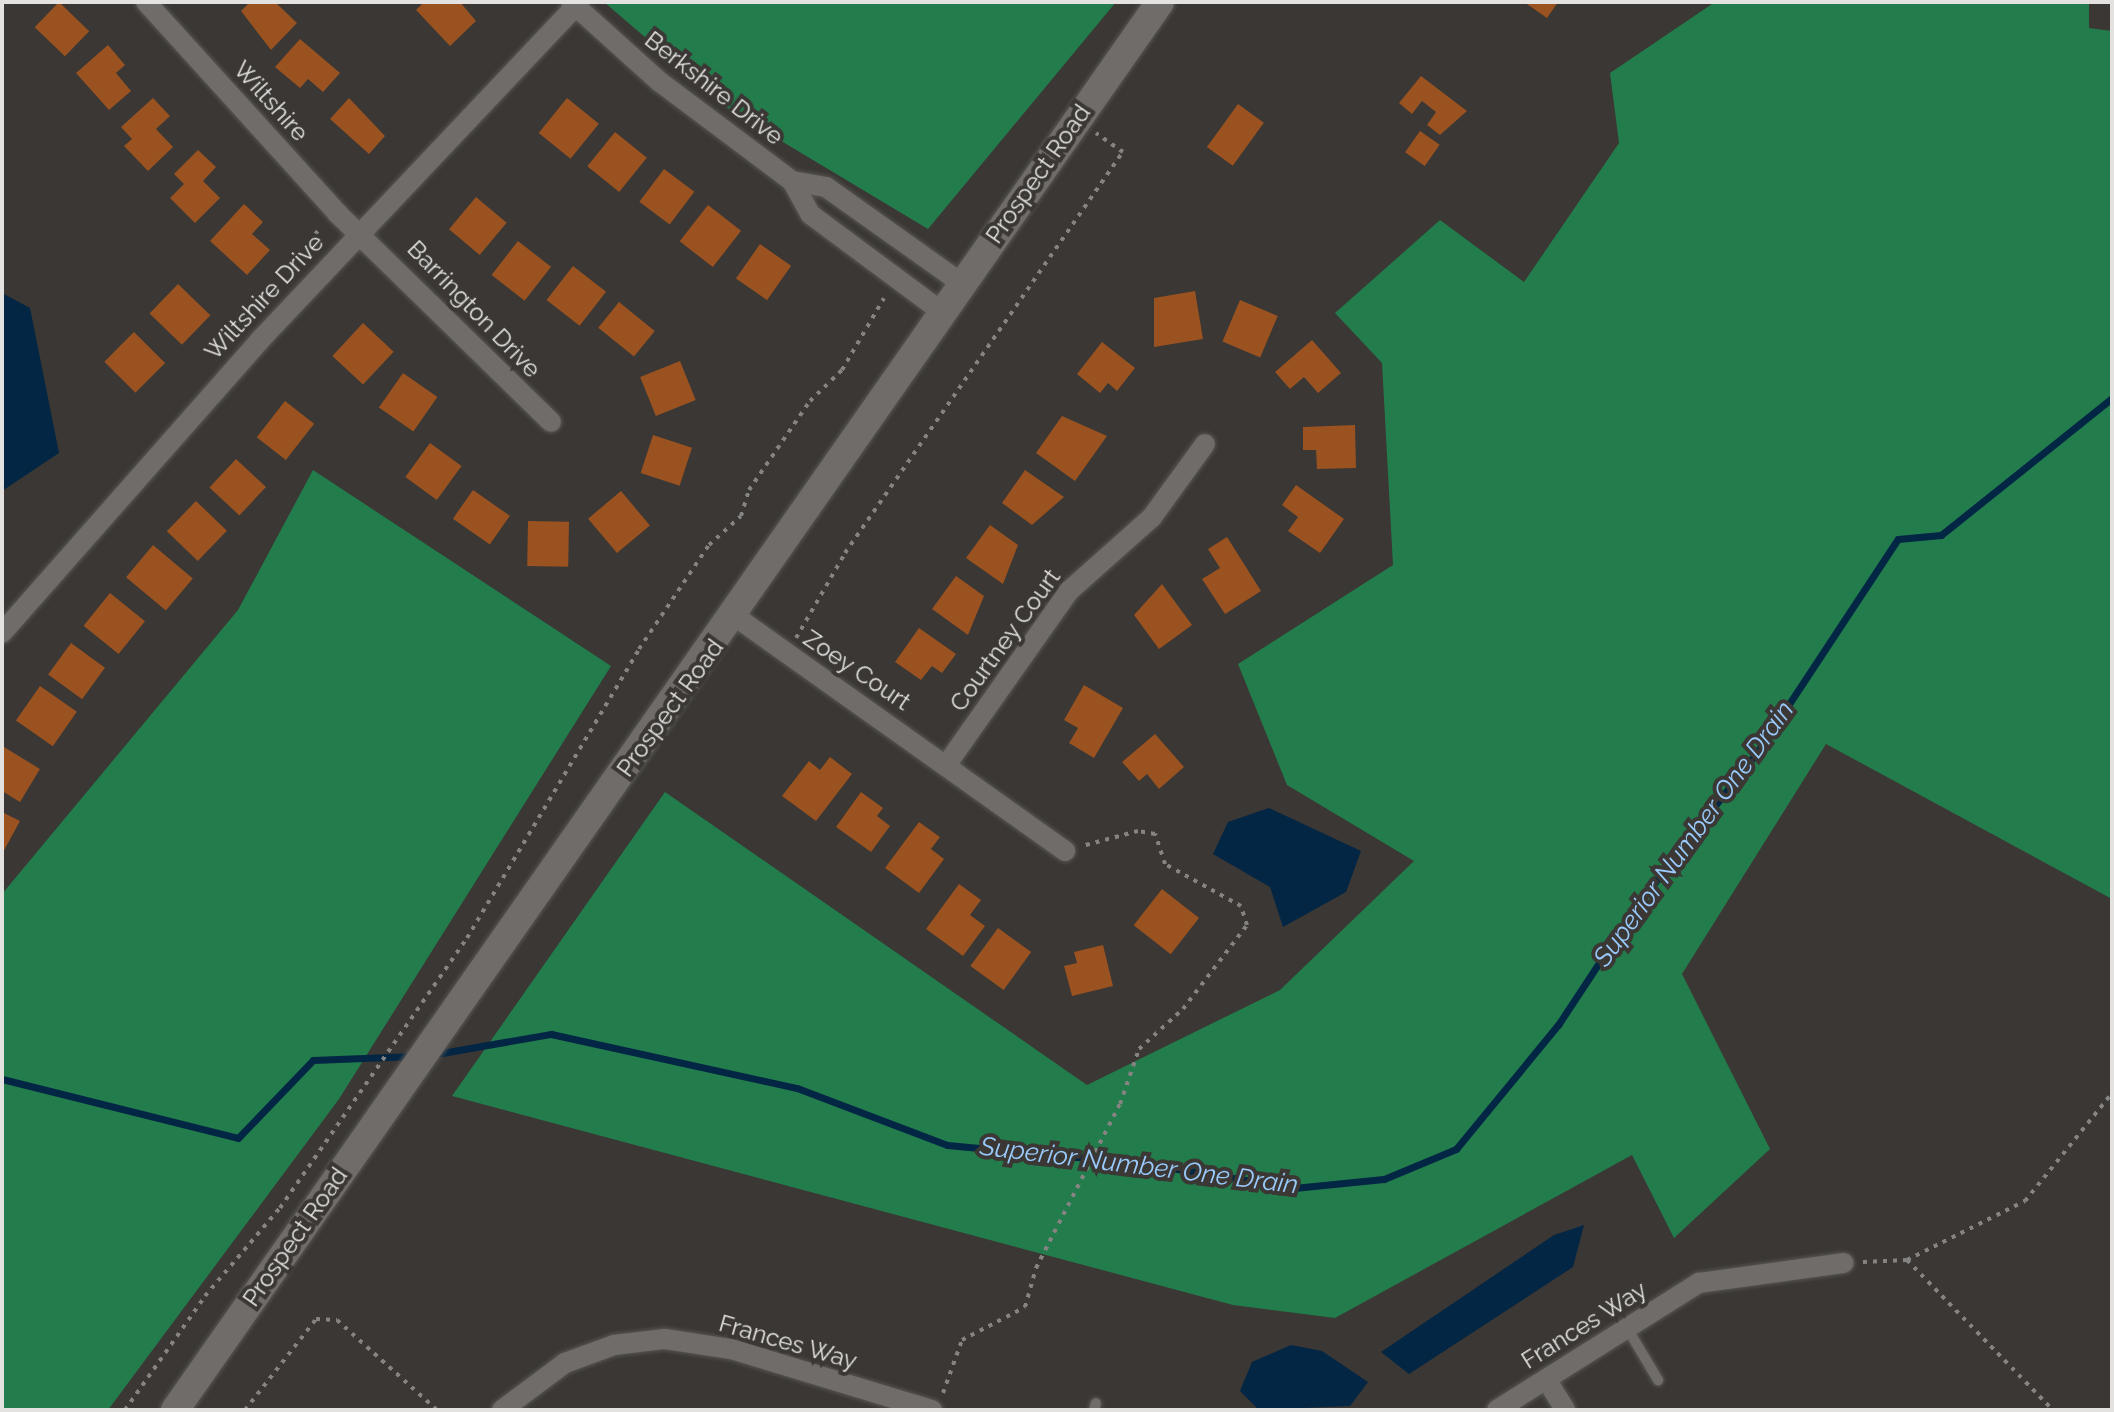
<!DOCTYPE html>
<html>
<head>
<meta charset="utf-8">
<style>
  body { margin:0 }
  #map { position:relative; width:2114px; height:1412px; overflow:hidden; background:#3a3734; font-family:Raleway,sans-serif }
  div>[style] { position:absolute }
  [style*='--x'] { left:calc(var(--x)*1px); top:calc(var(--y)*1px); width:calc(var(--w)*1px); rotate:calc(var(--a)*1deg) }
  .forest>* { inset:0; background:#237c4b }
  .water>* { inset:0; background:#032644 }
  .stream>* { height:7px; margin:-3.5px; padding:0 3.5px; transform-origin:3.5px; border-radius:3.5px; background:#032644 }
  .building>* { inset:0; background:#995220; transform-origin:0 0 }
  .path>* { height:4px; margin-top:-2px; transform-origin:0; background:repeating-linear-gradient(90deg,#868482 0 4px,transparent 0 10px) }
  .roads { filter:drop-shadow(0 0 2px #575552) drop-shadow(0 0 2px #575552) }
  .service>* { height:10px; margin:-5px; padding:0 5px; transform-origin:5px; border-radius:5px; background:#706c69 }
  .minor>* { height:20px; margin:-10px; padding:0 10px; transform-origin:10px; border-radius:10px; background:#706c69 }
  .secondary>* { height:28px; margin:-14px; padding:0 14px; transform-origin:14px; border-radius:14px; background:#706c69 }
  span { translate:-50% -50%; white-space:nowrap; text-align:center; line-height:1.15; -webkit-text-stroke:8px #3a3734; paint-order:stroke }
  .street-label { font-size:24px; color:#e3e2e0 }
  .water-label { font-size:26px; color:#99cafb; font-style:italic }
  .frame { position:absolute; inset:0; border:4px solid #e3e2e0; pointer-events:none }
</style>
</head>
<body>
<div id="map">
  <div class="forest">
    <div style="clip-path:polygon(604px 2px,1116px 2px,928px 229px,731px 111px)"></div>
    <div style="clip-path:polygon(1715px 2px,2089px 2px,2089px 28px,2112px 31px,2112px 899px,1826px 744px,1682px 974px,1770px 1149px,1674px 1238px,1632px 1155px,1335px 1318px,1233px 1305px,452px 1096px,665px 792px,1087px 1085px,1280px 990px,1414px 861px,1287px 785px,1238px 664px,1393px 565px,1382px 363px,1335px 313px,1440px 220px,1524px 282px,1619px 143px,1610px 73px)"></div>
    <div style="clip-path:polygon(313px 470px,611px 666px,339px 1099px,108px 1410px,2px 1410px,2px 894px,238px 610px)"></div>
  </div>
  <div class="water">
    <div style="clip-path:polygon(2px 293px,30px 308px,59px 453px,2px 491px)"></div>
    <div style="clip-path:polygon(1269px 808px,1361px 851px,1346px 892px,1283px 927px,1270px 887px,1213px 854px,1228px 822px)"></div>
    <div style="clip-path:polygon(1584px 1225px,1573px 1267px,1409px 1374px,1381px 1352px,1554px 1235px)"></div>
    <div style="clip-path:polygon(1291px 1345px,1322px 1351px,1368px 1382px,1350px 1406px,1259px 1410px,1240px 1391px,1252px 1362px)"></div>
  </div>
  <div class="stream">
    <div style="--x:436;--y:1054;--w:117;--a:-9.9"></div>
    <div style="--x:551;--y:1034;--w:252;--a:12.4"></div>
    <div style="--x:797;--y:1088;--w:160;--a:20.8"></div>
    <div style="--x:947;--y:1145;--w:195;--a:5.3"></div>
    <div style="--x:1141;--y:1163;--w:155;--a:9.3"></div>
    <div style="--x:1294;--y:1188;--w:90;--a:-5.7"></div>
    <div style="--x:1384;--y:1179;--w:78;--a:-22.6"></div>
    <div style="--x:1456;--y:1149;--w:161;--a:-50.6"></div>
    <div style="--x:1558;--y:1025;--w:144;--a:-56.6"></div>
    <div style="--x:1637;--y:905;--w:199;--a:-51.9"></div>
    <div style="--x:1760;--y:748;--w:250;--a:-56.6"></div>
    <div style="--x:1898;--y:539;--w:43;--a:-5.3"></div>
    <div style="--x:1941;--y:535;--w:219;--a:-38.7"></div>
    <div style="--x:2;--y:1079;--w:243;--a:14"></div>
    <div style="--x:238;--y:1138;--w:108;--a:-46.1"></div>
    <div style="--x:313;--y:1060;--w:102;--a:-2.2"></div>
  </div>
  <div class="building">
    <div style="left:59px;top:2px;width:42px;height:35px;rotate:44deg"></div>
    <div style="clip-path:polygon(250px 2px,275px 2px,297px 23px,271px 50px,241px 11px)"></div>
    <div style="clip-path:polygon(424px 2px,460px 2px,476px 21px,450px 46px,416px 10px)"></div>
    <div style="clip-path:polygon(1524px 2px,1558px 2px,1547px 18px)"></div>
    <div style="clip-path:polygon(300px 39px,340px 73px,323px 92px,308px 79px,300px 88px,275px 67px)"></div>
    <div style="clip-path:polygon(108px 45px,125px 65px,116px 73px,131px 91px,109px 110px,76px 73px)"></div>
    <div style="clip-path:polygon(1421px 76px,1467px 111px,1440px 135px,1427px 125px,1436px 112px,1422px 101px,1412px 114px,1399px 103px)"></div>
    <div style="clip-path:polygon(153px 98px,170px 116px,156px 129px,173px 147px,148px 171px,124px 146px,132px 139px,121px 127px)"></div>
    <div style="clip-path:polygon(349px 98px,385px 136px,369px 154px,330px 119px)"></div>
    <div style="left:567px;top:98px;width:41px;height:45px;rotate:39deg"></div>
    <div style="left:1238px;top:104px;width:32px;height:53px;rotate:36deg"></div>
    <div style="left:1420px;top:131px;width:24px;height:26px;rotate:35deg"></div>
    <div style="left:615px;top:132px;width:41px;height:44px;rotate:39deg"></div>
    <div style="clip-path:polygon(198px 150px,216px 167px,203px 181px,220px 198px,195px 223px,170px 198px,184px 184px,174px 174px)"></div>
    <div style="left:664px;top:169px;width:38px;height:41px;rotate:37deg"></div>
    <div style="left:476px;top:197px;width:40px;height:42px;rotate:40deg"></div>
    <div style="clip-path:polygon(244px 204px,263px 222px,252px 234px,270px 250px,247px 275px,210px 241px)"></div>
    <div style="left:708px;top:205px;width:42px;height:46px;rotate:38deg"></div>
    <div style="left:518px;top:241px;width:42px;height:43px;rotate:38deg"></div>
    <div style="left:760px;top:244px;width:38px;height:42px;rotate:35deg"></div>
    <div style="left:573px;top:266px;width:42px;height:43px;rotate:38deg"></div>
    <div style="left:178px;top:284px;width:45px;height:41px;rotate:44deg"></div>
    <div style="clip-path:polygon(1195px 291px,1203px 339px,1154px 347px,1154px 298px)"></div>
    <div style="left:1240px;top:300px;width:41px;height:45px;rotate:23deg"></div>
    <div style="left:619px;top:302px;width:46px;height:33px;rotate:39deg"></div>
    <div style="left:363px;top:323px;width:42px;height:45px;rotate:43deg"></div>
    <div style="left:134px;top:332px;width:44px;height:42px;rotate:45deg"></div>
    <div style="clip-path:polygon(1312px 340px,1341px 373px,1318px 393px,1304px 377px,1290px 389px,1275px 372px)"></div>
    <div style="clip-path:polygon(1102px 342px,1135px 368px,1117px 391px,1108px 383px,1100px 393px,1077px 374px)"></div>
    <div style="left:680px;top:361px;width:42px;height:43px;rotate:68deg"></div>
    <div style="left:403px;top:373px;width:42px;height:42px;rotate:35deg"></div>
    <div style="left:285px;top:401px;width:37px;height:46px;rotate:38deg"></div>
    <div style="clip-path:polygon(1062px 416px,1107px 436px,1075px 481px,1036px 453px)"></div>
    <div style="clip-path:polygon(1355px 425px,1356px 468px,1317px 469px,1316px 450px,1303px 450px,1303px 427px)"></div>
    <div style="left:653px;top:435px;width:41px;height:40px;rotate:18deg"></div>
    <div style="left:430px;top:443px;width:39px;height:42px;rotate:36deg"></div>
    <div style="left:236px;top:459px;width:41px;height:39px;rotate:43deg"></div>
    <div style="clip-path:polygon(1025px 470px,1064px 497px,1032px 525px,1002px 503px)"></div>
    <div style="clip-path:polygon(1296px 485px,1344px 519px,1320px 553px,1288px 531px,1298px 517px,1282px 505px)"></div>
    <div style="left:473px;top:490px;width:45px;height:35px;rotate:35deg"></div>
    <div style="left:621px;top:491px;width:45px;height:43px;rotate:50deg"></div>
    <div style="left:196px;top:501px;width:43px;height:42px;rotate:44deg"></div>
    <div style="left:528px;top:521px;width:41px;height:45px;rotate:1deg"></div>
    <div style="clip-path:polygon(990px 525px,1018px 545px,1003px 584px,966px 558px)"></div>
    <div style="clip-path:polygon(1227px 537px,1261px 591px,1225px 614px,1202px 579px,1220px 568px,1208px 549px)"></div>
    <div style="left:153px;top:545px;width:52px;height:42px;rotate:40deg"></div>
    <div style="clip-path:polygon(956px 576px,984px 596px,968px 635px,932px 609px)"></div>
    <div style="clip-path:polygon(1162px 584px,1192px 625px,1159px 649px,1134px 615px)"></div>
    <div style="left:110px;top:593px;width:45px;height:42px;rotate:39deg"></div>
    <div style="clip-path:polygon(919px 628px,956px 654px,942px 673px,932px 666px,921px 680px,895px 662px)"></div>
    <div style="left:71px;top:643px;width:42px;height:39px;rotate:36deg"></div>
    <div style="clip-path:polygon(1084px 685px,1123px 708px,1094px 758px,1069px 743px,1078px 728px,1064px 720px)"></div>
    <div style="left:40px;top:686px;width:45px;height:42px;rotate:35deg"></div>
    <div style="clip-path:polygon(1155px 734px,1184px 767px,1159px 789px,1147px 774px,1139px 781px,1122px 762px)"></div>
    <div style="clip-path:polygon(4px 747px,40px 769px,20px 802px,2px 791px)"></div>
    <div style="clip-path:polygon(830px 757px,852px 774px,816px 821px,782px 796px,809px 761px,820px 770px)"></div>
    <div style="clip-path:polygon(861px 792px,883px 808px,877px 816px,890px 826px,871px 852px,836px 827px)"></div>
    <div style="clip-path:polygon(2px 812px,20px 821px,2px 854px)"></div>
    <div style="clip-path:polygon(919px 822px,940px 837px,931px 849px,944px 859px,919px 893px,885px 868px)"></div>
    <div style="clip-path:polygon(959px 884px,981px 900px,970px 915px,985px 926px,963px 956px,926px 929px)"></div>
    <div style="left:1162px;top:889px;width:47px;height:46px;rotate:38deg"></div>
    <div style="left:998px;top:928px;width:41px;height:47px;rotate:36deg"></div>
    <div style="clip-path:polygon(1103px 945px,1113px 986px,1072px 996px,1064px 966px,1077px 963px,1074px 952px)"></div>
  </div>
  <div class="path">
    <div style="--x:315;--y:234;--w:10;--a:-45"></div>
    <div style="--x:796;--y:638;--w:98;--a:-60"></div>
    <div style="--x:845;--y:553;--w:488;--a:-55.3"></div>
    <div style="--x:1123;--y:152;--w:33;--a:-145"></div>
    <div style="--x:1907;--y:1260;--w:132;--a:-26.6"></div>
    <div style="--x:2025;--y:1201;--w:139;--a:-51.1"></div>
    <div style="--x:1863;--y:1262;--w:44;--a:-2.6"></div>
    <div style="--x:1907;--y:1260;--w:209;--a:45.8"></div>
    <div style="--x:943;--y:1393;--w:56;--a:-70.3"></div>
    <div style="--x:962;--y:1340;--w:71;--a:-27.6"></div>
    <div style="--x:1025;--y:1307;--w:41;--a:-74.2"></div>
    <div style="--x:1036;--y:1268;--w:184;--a:-62.9"></div>
    <div style="--x:1120;--y:1104;--w:58;--a:-70.9"></div>
    <div style="--x:1139;--y:1049;--w:59;--a:-42.3"></div>
    <div style="--x:1183;--y:1009;--w:106;--a:-52.7"></div>
    <div style="--x:1247;--y:925;--w:20;--a:-108"></div>
    <div style="--x:1241;--y:906;--w:87;--a:-151.1"></div>
    <div style="--x:1165;--y:864;--w:32;--a:-108"></div>
    <div style="--x:1155;--y:834;--w:17;--a:-170"></div>
    <div style="--x:1138;--y:831;--w:58;--a:165"></div>
    <div style="--x:125;--y:1410;--w:139;--a:-54.9"></div>
    <div style="--x:205;--y:1296;--w:116;--a:-49.6"></div>
    <div style="--x:280;--y:1208;--w:328;--a:-55.3"></div>
    <div style="--x:467;--y:938;--w:336;--a:-59.2"></div>
    <div style="--x:639;--y:649;--w:125;--a:-56.1"></div>
    <div style="--x:709;--y:545;--w:43;--a:-42.2"></div>
    <div style="--x:741;--y:516;--w:27;--a:-73"></div>
    <div style="--x:749;--y:490;--w:108;--a:-55.6"></div>
    <div style="--x:810;--y:401;--w:45;--a:-44.1"></div>
    <div style="--x:842;--y:370;--w:83;--a:-59.7"></div>
    <div style="--x:245;--y:1410;--w:115;--a:-52"></div>
    <div style="--x:316;--y:1319;--w:21;--a:3"></div>
    <div style="--x:337;--y:1320;--w:135;--a:42"></div>
  </div>
  <div class="roads">
    <div class="service">
      <div style="--x:1627;--y:1328;--w:61;--a:59.2"></div>
      <div style="--x:1094;--y:1410;--w:7;--a:-74"></div>
    </div>
    <div class="minor">
      <div style="--x:146;--y:2;--w:285;--a:47.8"></div>
      <div style="--x:337;--y:213;--w:299;--a:44.3"></div>
      <div style="--x:571;--y:2;--w:120;--a:42"></div>
      <div style="--x:660;--y:82;--w:165;--a:36.9"></div>
      <div style="--x:792;--y:181;--w:38;--a:61"></div>
      <div style="--x:810;--y:214;--w:164;--a:36.6"></div>
      <div style="--x:792;--y:181;--w:35;--a:10"></div>
      <div style="--x:826;--y:187;--w:166;--a:35.4"></div>
      <div style="--x:736;--y:617;--w:404;--a:35.4"></div>
      <div style="--x:2;--y:633;--w:390;--a:-48.6"></div>
      <div style="--x:260;--y:340;--w:458;--a:-46.6"></div>
      <div style="--x:947;--y:764;--w:212;--a:-54.8"></div>
      <div style="--x:1069;--y:591;--w:111;--a:-41.7"></div>
      <div style="--x:1152;--y:517;--w:90;--a:-54"></div>
      <div style="--x:1546;--y:1379;--w:36;--a:58"></div>
      <div style="--x:502;--y:1410;--w:79;--a:-36.7"></div>
      <div style="--x:565;--y:1363;--w:52;--a:-20.2"></div>
      <div style="--x:614;--y:1345;--w:51;--a:-6.7"></div>
      <div style="--x:665;--y:1339;--w:67;--a:8.6"></div>
      <div style="--x:731;--y:1349;--w:210;--a:16.9"></div>
      <div style="--x:1497;--y:1410;--w:239;--a:-32.2"></div>
      <div style="--x:1699;--y:1283;--w:146;--a:-7.9"></div>
    </div>
    <div class="secondary">
      <div style="--x:175;--y:1410;--w:1718;--a:-55.02"></div>
    </div>
  </div>
  <div class="street-label">
    <span style="left:714px;top:88px;rotate:38deg">Berkshire Drive</span>
    <span style="left:271px;top:101px;rotate:48deg">Wiltshire</span>
    <span style="left:1038px;top:174px;rotate:-55deg">Prospect Road</span>
    <span style="left:264px;top:297px;rotate:-47deg">Wiltshire Drive</span>
    <span style="left:474px;top:309px;rotate:46deg">Barrington Drive</span>
    <span style="left:1005px;top:640px;rotate:-54deg">Courtney Court</span>
    <span style="left:857px;top:670px;rotate:34deg">Zoey Court</span>
    <span style="left:670px;top:708px;rotate:-54deg">Prospect Road</span>
    <span style="left:295px;top:1237px;rotate:-55deg">Prospect Road</span>
    <span style="left:1584px;top:1325px;rotate:-32deg">Frances Way</span>
    <span style="left:788px;top:1342px;rotate:16deg">Frances Way</span>
  </div>
  <div class="water-label">
    <span style="left:1694px;top:834px;rotate:-54deg">Superior Number One Drain</span>
    <span style="left:1139px;top:1166px;rotate:7deg">Superior Number One Drain</span>
  </div>
  <div class="frame"></div>
</div>
</body>
</html>
